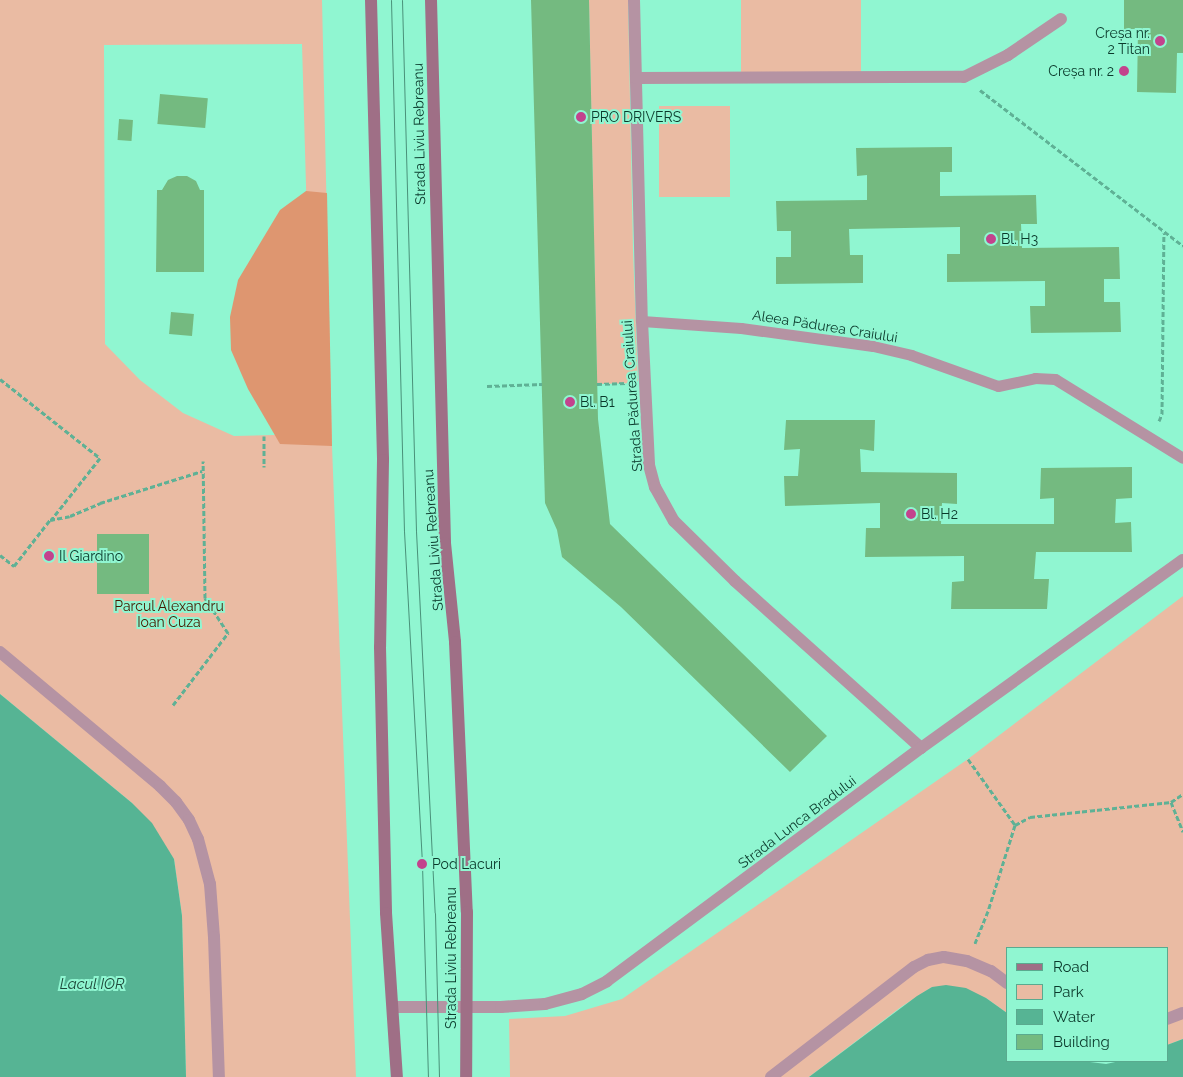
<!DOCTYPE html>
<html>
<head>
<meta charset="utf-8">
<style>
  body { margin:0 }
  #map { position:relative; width:1183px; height:1077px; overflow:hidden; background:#90f6d1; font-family:Raleway,sans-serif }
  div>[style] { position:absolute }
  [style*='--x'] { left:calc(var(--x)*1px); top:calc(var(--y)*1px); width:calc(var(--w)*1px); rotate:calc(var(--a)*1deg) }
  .green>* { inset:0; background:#eabba3; transform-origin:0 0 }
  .forest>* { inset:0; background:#de9670 }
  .water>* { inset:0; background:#56b494 }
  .building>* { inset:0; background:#74ba80; transform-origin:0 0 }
  .path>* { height:3px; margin-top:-1.5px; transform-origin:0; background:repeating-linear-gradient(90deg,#5fb195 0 5px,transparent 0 7.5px) }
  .service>* { height:11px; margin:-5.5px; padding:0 5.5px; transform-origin:5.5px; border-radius:5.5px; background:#b593a3 }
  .pedestrian>* { height:12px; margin:-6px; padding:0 6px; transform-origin:6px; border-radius:6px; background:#b593a3 }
  .minor>* { height:12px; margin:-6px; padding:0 6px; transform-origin:6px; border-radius:6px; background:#b593a3 }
  .secondary>* { height:12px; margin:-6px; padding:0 6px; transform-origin:6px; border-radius:6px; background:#9f6f86 }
  .tram>* { height:1px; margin:-0.5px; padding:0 0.5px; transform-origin:0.5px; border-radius:0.5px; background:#499179 }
  .dots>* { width:14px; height:14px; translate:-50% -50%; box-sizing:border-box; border:2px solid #90f6d1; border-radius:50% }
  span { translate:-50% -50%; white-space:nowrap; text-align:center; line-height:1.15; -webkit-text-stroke:4px #90f6d1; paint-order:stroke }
  .poi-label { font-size:14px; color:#0a392b }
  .right { translate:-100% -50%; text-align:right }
  .left { translate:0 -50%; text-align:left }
  .street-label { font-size:14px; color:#0a392b }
  .park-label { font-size:14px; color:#471a00 }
  .water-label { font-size:15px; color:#1d4739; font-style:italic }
  .legend { position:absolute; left:1006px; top:947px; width:162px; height:115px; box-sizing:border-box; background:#90f6d1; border:1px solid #5aaa8f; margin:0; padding:6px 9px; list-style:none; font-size:15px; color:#0a392b }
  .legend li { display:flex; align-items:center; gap:10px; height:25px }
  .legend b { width:25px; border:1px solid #5aaa8f }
</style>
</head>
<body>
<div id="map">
  <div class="green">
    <div style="clip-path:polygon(evenodd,0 0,322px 0,332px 446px,356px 1077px,186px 1077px,182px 916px,174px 859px,132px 803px,0 694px,0 0,302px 44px,313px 434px,234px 436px,183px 413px,140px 380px,105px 344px,104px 45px,302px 44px)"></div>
    <div style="clip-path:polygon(589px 0,628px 0,633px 251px,638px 383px,597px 384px)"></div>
    <div style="left:741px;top:0;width:120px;height:78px"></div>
    <div style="left:659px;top:106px;width:71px;height:91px"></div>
    <div style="clip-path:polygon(1183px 596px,1183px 1039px,1167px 1045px,1167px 948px,1007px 948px,1007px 1013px,986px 998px,932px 987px,901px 1007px,809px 1077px,510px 1077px,509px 1019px,565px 1016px,622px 999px,968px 759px)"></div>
  </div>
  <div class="forest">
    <div style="clip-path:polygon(306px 191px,327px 193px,332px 446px,280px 444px,248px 389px,231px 350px,230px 317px,238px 280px,280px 210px)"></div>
  </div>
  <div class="water">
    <div style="clip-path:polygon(0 694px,132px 803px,152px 823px,174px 859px,182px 916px,186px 1077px,0 1077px)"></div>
    <div style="clip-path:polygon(946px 985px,966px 988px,986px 998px,1007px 1013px,1007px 1061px,1082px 1061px,1106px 1064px,1120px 1061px,1167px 1061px,1167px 1045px,1183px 1039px,1183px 1077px,809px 1077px,917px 996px,932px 987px)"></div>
  </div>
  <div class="building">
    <div style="clip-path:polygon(531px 0,589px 0,598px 419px,610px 524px,827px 736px,790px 772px,621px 607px,562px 557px,557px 530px,545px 503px)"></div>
    <div style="clip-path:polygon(1124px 0,1183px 0,1183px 53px,1177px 53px,1176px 93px,1137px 92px,1138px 29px,1124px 29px)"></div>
    <div style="left:160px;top:94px;width:48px;height:30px;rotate:5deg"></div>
    <div style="left:119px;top:119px;width:14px;height:21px;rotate:4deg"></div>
    <div style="clip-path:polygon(952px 147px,952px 172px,940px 172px,940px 196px,1036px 195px,1037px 224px,1021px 224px,1022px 248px,1119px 247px,1120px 279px,1104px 279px,1104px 302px,1120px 302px,1121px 332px,1031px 333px,1030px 306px,1045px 306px,1045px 281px,947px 282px,947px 254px,960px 254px,960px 227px,849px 229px,850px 255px,863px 255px,863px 283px,776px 284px,776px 257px,791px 257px,791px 231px,777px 231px,776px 201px,867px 200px,867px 175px,857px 176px,856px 148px)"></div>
    <div style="clip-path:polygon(177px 176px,187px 176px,196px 181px,200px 190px,204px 190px,204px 272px,156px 272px,157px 190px,162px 190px,168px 180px)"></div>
    <div style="left:171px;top:312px;width:23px;height:22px;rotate:5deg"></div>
    <div style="clip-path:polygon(786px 420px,875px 420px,874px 451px,860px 449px,861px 472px,957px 473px,957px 504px,942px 503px,941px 524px,1054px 524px,1054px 498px,1040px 499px,1041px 468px,1132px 467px,1132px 498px,1116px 499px,1115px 523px,1131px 522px,1132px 552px,1036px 552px,1034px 579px,1049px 579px,1047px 609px,951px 609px,952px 582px,964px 581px,964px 556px,865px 557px,866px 528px,880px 528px,880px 503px,785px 506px,784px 476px,798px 476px,800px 449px,784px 450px)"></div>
    <div style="left:97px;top:534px;width:52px;height:60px"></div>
  </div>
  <div class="path">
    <div style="--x:980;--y:90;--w:256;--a:37.5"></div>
    <div style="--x:0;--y:379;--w:127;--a:38.3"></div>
    <div style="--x:100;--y:458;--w:79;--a:128.3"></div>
    <div style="--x:597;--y:384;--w:30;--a:-2"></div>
    <div style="--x:487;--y:386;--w:55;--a:-2.1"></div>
    <div style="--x:1159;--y:421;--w:8;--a:-67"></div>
    <div style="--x:1162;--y:414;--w:181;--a:-89.4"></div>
    <div style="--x:264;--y:436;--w:31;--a:90"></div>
    <div style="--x:0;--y:555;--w:18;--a:38"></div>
    <div style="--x:14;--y:566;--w:58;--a:-52"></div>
    <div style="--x:50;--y:520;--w:20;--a:-11"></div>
    <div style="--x:70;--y:516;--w:33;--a:-23"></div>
    <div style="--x:100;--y:503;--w:107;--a:-17.4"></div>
    <div style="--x:173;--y:705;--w:91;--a:-52.6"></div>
    <div style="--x:228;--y:633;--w:42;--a:-123.3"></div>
    <div style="--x:205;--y:598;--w:137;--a:-90.8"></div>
    <div style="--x:968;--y:759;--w:81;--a:54.5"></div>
    <div style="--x:1015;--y:825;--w:90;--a:107.4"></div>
    <div style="--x:988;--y:911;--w:35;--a:112"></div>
    <div style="--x:1171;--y:802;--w:32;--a:68"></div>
    <div style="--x:1015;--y:825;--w:17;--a:-28"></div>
    <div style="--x:1030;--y:817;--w:142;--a:-6.1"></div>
    <div style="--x:1171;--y:802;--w:14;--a:-34"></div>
  </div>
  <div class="service">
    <div style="--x:642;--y:321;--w:99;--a:4"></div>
    <div style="--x:741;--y:328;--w:133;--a:7.8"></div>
    <div style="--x:873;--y:346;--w:39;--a:13"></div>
    <div style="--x:911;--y:355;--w:92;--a:19.6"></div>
    <div style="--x:998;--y:386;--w:38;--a:-12"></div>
    <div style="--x:1035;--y:378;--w:20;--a:3"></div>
    <div style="--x:1055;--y:379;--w:150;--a:31.7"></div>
  </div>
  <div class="pedestrian">
    <div style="--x:0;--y:652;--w:209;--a:39.9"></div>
    <div style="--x:160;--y:786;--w:23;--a:45"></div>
    <div style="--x:176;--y:802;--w:22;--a:54"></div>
    <div style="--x:189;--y:820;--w:21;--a:65"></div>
    <div style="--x:198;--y:839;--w:47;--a:75.1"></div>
    <div style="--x:210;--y:884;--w:53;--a:85.7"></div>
    <div style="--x:214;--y:937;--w:140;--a:88"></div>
    <div style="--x:1167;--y:1019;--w:17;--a:-21"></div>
    <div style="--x:771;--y:1077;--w:180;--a:-37.6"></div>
    <div style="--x:914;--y:967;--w:16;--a:-27"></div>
    <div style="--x:928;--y:960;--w:16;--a:-11"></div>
    <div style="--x:944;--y:957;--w:23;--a:10"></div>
    <div style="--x:967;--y:961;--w:26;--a:23"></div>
    <div style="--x:991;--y:971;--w:20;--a:37"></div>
  </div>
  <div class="minor">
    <div style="--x:634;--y:0;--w:321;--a:88.6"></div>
    <div style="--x:642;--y:321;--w:144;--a:87.2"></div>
    <div style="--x:649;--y:465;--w:23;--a:75"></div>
    <div style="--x:655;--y:487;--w:39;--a:61"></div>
    <div style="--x:674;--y:521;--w:86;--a:44.5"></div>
    <div style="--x:735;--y:581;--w:250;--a:41.9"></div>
    <div style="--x:636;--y:78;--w:328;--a:-0.2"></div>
    <div style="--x:964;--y:77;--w:49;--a:-26.6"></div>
    <div style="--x:1008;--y:55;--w:64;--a:-34.2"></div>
    <div style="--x:393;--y:1007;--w:108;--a:0"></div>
    <div style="--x:501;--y:1007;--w:44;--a:-3.9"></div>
    <div style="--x:545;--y:1004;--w:38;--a:-15"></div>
    <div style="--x:582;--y:994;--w:28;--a:-27"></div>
    <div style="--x:607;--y:981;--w:391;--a:-36.6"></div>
    <div style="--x:921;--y:748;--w:322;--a:-35.7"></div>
  </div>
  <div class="secondary">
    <div style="--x:371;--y:0;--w:460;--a:88.5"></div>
    <div style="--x:383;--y:460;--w:187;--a:90.9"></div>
    <div style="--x:380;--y:647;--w:266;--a:88.7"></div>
    <div style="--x:386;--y:913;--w:164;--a:86.2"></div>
    <div style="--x:431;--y:0;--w:543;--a:88.52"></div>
    <div style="--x:445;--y:543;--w:100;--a:84.2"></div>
    <div style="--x:455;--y:642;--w:270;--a:87.5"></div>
    <div style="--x:467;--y:912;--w:165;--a:90.3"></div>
  </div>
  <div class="tram">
    <div style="--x:391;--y:0;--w:531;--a:88.6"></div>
    <div style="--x:404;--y:531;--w:333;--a:86.9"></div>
    <div style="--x:422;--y:864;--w:213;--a:88.4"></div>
    <div style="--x:402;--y:0;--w:531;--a:88.49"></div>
    <div style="--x:416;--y:531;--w:382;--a:87.2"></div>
    <div style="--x:435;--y:913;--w:164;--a:88.6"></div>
  </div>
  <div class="dots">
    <div style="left:1160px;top:41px;background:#c3438d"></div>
    <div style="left:1124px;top:71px;background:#c3438d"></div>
    <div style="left:581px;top:117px;background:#c3438d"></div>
    <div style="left:991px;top:239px;background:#c3438d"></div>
    <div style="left:570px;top:402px;background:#c3438d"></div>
    <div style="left:911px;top:514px;background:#c3438d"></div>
    <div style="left:49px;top:556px;background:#c3438d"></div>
    <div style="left:422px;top:864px;background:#c3438d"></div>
  </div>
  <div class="poi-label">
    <span class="right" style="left:1150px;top:41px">Creșa nr.<br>2 Titan</span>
    <span class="right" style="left:1114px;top:71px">Creșa nr. 2</span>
    <span class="left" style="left:591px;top:117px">PRO DRIVERS</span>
    <span class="left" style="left:1001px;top:239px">Bl. H3</span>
    <span class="left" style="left:580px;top:402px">Bl. B1</span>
    <span class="left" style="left:921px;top:514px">Bl. H2</span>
    <span class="left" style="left:59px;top:556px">Il Giardino</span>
    <span class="left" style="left:432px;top:864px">Pod Lacuri</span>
  </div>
  <div class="street-label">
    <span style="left:419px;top:134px;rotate:-91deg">Strada Liviu Rebreanu</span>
    <span style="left:825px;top:326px;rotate:9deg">Aleea Pădurea Craiului</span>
    <span style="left:632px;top:396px;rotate:-94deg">Strada Pădurea Craiului</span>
    <span style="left:433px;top:540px;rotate:-94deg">Strada Liviu Rebreanu</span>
    <span style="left:797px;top:822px;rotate:-37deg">Strada Lunca Bradului</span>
    <span style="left:451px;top:958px;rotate:-90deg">Strada Liviu Rebreanu</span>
  </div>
  <div class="park-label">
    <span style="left:169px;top:614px">Parcul Alexandru<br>Ioan Cuza</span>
  </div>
  <div class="water-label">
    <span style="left:92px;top:985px">Lacul IOR</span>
  </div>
  <ul class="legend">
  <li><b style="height:6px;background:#9f6f86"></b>Road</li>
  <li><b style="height:14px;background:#eabba3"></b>Park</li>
  <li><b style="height:14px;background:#56b494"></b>Water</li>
  <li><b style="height:14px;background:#74ba80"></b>Building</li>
  </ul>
</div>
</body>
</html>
